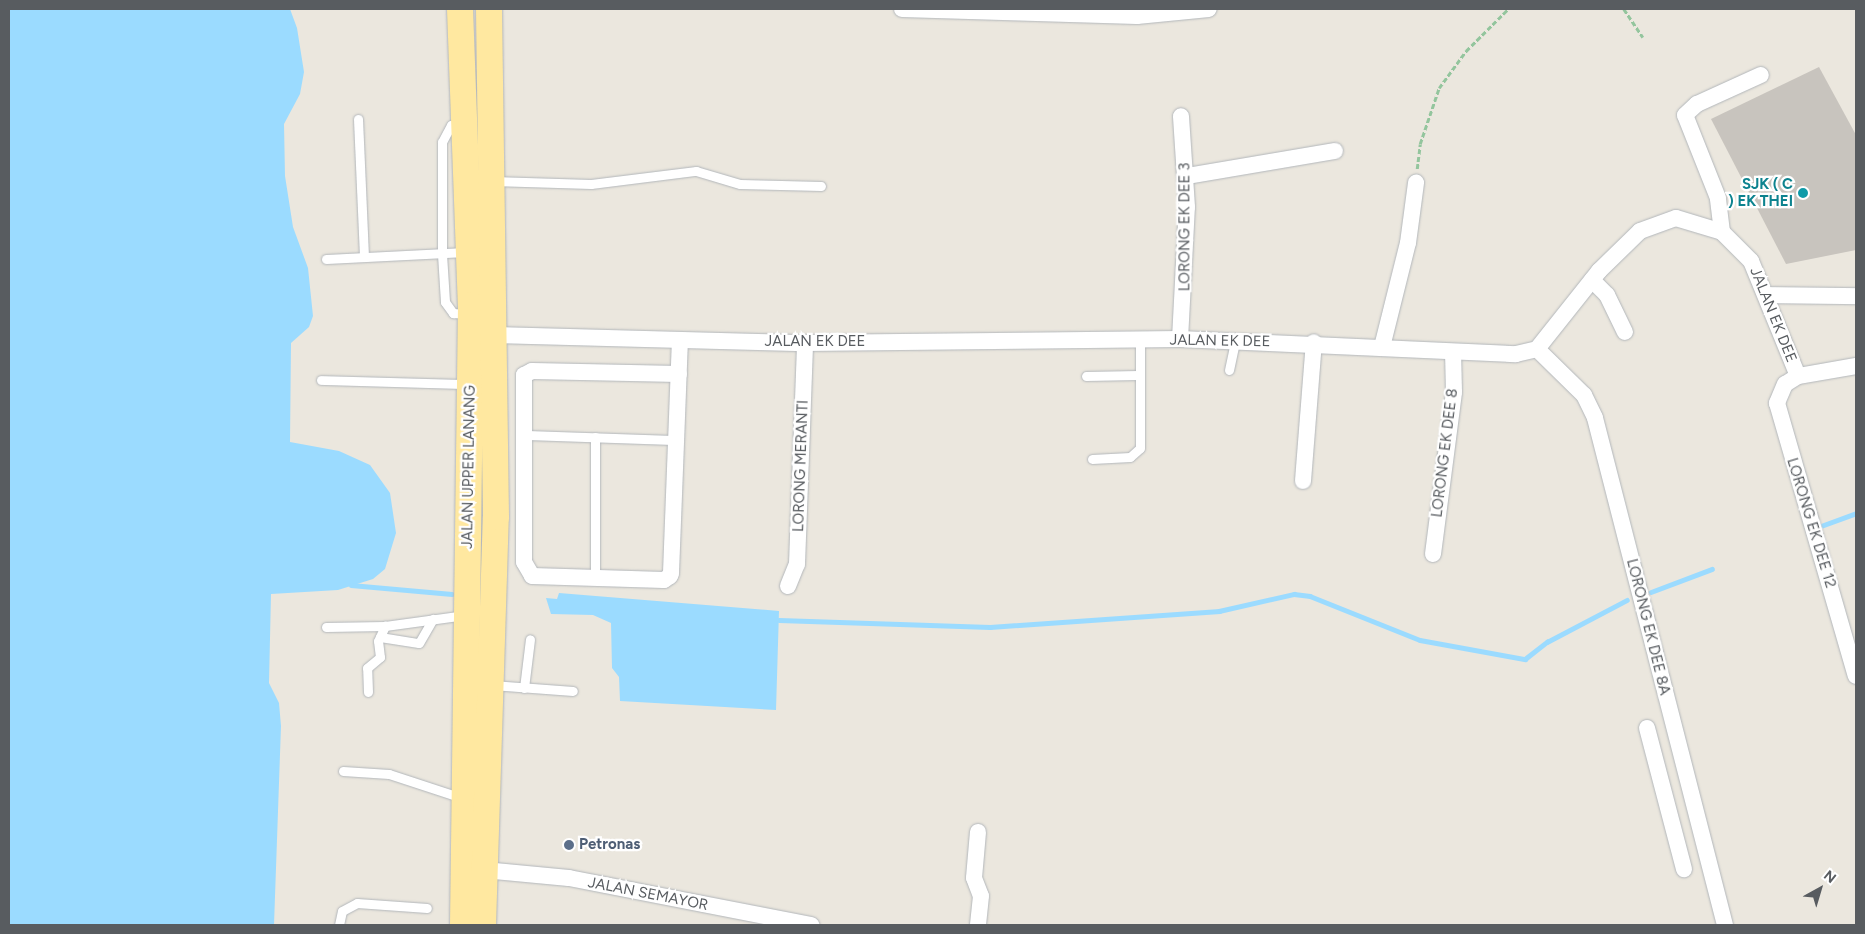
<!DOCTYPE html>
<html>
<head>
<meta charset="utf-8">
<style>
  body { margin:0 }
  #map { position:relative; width:1865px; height:934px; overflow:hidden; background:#ebe7de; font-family:Figtree,sans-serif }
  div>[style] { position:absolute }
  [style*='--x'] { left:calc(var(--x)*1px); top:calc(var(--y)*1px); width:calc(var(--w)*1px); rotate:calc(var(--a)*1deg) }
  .water>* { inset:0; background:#9bdbff }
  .stream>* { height:4.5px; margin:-2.25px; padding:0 2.25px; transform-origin:2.25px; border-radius:2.25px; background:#9bdbff }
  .building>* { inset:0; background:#c8c4be }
  .path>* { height:2.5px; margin-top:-1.25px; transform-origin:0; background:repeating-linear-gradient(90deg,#93c59d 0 5px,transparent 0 7.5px) }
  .roads { filter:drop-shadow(0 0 1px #b2b6ba) drop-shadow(0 0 1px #b2b6ba) }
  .lane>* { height:9px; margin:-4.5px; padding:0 4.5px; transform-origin:4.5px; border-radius:4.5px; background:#fff }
  .street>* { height:16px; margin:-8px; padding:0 8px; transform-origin:8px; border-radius:8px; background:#fff }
  .primary>* { height:26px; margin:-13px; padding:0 13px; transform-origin:13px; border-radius:13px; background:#ffe8a0 }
  .dots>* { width:14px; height:14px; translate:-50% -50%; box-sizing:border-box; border:2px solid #fff; border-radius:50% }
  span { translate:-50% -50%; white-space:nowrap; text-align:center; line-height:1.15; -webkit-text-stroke:4.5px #fff; paint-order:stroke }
  .culture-label { font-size:15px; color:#0d838f; font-weight:700 }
  .right { translate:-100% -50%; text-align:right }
  .street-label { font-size:15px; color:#585c60 }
  .service-label { font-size:15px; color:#4e5e75; font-weight:700 }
  .left { translate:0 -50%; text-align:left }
  .frame { position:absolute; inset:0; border:10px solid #585c60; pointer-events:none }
  .north { position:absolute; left:1795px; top:864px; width:50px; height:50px; -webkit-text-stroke:4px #fff; paint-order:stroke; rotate:39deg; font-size:14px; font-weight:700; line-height:20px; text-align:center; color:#585c60 }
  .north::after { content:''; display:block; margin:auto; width:18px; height:22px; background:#585c60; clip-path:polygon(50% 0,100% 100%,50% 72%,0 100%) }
</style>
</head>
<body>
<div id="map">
  <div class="water">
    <div style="clip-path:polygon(9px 9px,290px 9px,297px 28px,304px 72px,300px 94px,284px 124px,285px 176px,293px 227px,308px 268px,313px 316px,309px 327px,291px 343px,290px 442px,339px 451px,370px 465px,390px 493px,396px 533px,385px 569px,373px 579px,338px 590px,271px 594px,269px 683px,279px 703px,281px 726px,274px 925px,9px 925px)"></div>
    <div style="clip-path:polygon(559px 593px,779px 611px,776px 710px,620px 701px,619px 677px,612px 668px,611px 623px,593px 615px,551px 614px,546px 598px,557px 599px)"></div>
  </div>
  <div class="stream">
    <div style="--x:1821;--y:526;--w:37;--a:-20"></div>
    <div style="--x:351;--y:585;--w:101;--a:5.1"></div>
    <div style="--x:1651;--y:592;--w:65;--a:-20.7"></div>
    <div style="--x:779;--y:620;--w:211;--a:1.9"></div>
    <div style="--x:990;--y:627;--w:230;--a:-4"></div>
    <div style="--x:1219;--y:611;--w:77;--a:-12.8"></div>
    <div style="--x:1294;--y:594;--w:16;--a:7"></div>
    <div style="--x:1310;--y:596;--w:118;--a:21.8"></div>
    <div style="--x:1420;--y:640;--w:107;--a:10.3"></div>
    <div style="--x:1525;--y:659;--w:28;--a:-38"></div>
    <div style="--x:1547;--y:642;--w:90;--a:-27.7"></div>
  </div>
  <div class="building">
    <div style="clip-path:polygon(1819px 67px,1856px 135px,1856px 250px,1786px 264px,1711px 119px)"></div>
  </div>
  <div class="path">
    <div style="--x:1624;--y:9;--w:34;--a:56"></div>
    <div style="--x:1417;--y:169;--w:25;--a:-83"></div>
    <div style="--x:1420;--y:144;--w:59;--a:-71.3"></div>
    <div style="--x:1439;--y:88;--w:46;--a:-53.9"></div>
    <div style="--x:1466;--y:51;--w:59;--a:-45"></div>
  </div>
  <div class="roads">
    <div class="lane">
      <div style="--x:358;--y:119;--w:138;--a:87.5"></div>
      <div style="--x:461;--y:123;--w:10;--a:169"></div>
      <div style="--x:451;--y:125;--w:19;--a:118"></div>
      <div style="--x:442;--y:142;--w:112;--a:90"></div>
      <div style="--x:442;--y:254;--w:48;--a:86.4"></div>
      <div style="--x:445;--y:302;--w:14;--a:54"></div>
      <div style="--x:453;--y:313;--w:16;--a:4"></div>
      <div style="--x:492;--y:181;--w:99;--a:1.7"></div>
      <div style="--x:591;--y:184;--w:106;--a:-7.1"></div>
      <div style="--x:696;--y:171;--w:46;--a:16.5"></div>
      <div style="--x:740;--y:184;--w:81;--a:1.4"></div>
      <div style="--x:326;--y:259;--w:140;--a:-2.9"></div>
      <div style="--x:1229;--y:370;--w:30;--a:-78"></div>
      <div style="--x:1086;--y:376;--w:52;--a:-1.1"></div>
      <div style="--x:321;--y:380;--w:146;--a:1.6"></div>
      <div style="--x:524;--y:435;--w:152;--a:1.9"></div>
      <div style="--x:595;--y:437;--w:142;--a:90"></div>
      <div style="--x:1092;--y:459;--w:38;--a:-3"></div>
      <div style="--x:1130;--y:457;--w:13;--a:-42"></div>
      <div style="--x:1140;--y:448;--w:108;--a:-90"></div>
      <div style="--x:326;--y:627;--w:59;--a:-1"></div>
      <div style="--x:385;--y:626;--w:81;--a:-7.8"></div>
      <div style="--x:380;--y:637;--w:39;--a:9"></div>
      <div style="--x:419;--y:643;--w:28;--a:-60"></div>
      <div style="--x:492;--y:685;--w:81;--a:4.2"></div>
      <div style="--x:524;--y:688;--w:49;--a:-83"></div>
      <div style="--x:368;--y:692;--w:24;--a:-92"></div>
      <div style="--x:367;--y:668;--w:17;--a:-40"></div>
      <div style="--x:380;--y:657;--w:16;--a:-97"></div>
      <div style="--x:378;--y:641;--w:17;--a:-65"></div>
      <div style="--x:343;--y:771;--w:46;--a:3.7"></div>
      <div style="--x:389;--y:774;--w:77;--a:18.2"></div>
      <div style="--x:339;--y:925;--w:14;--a:-78"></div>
      <div style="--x:342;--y:911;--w:17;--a:-28"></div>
      <div style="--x:357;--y:903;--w:70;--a:4.1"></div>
    </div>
    <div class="street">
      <div style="--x:902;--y:9;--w:235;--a:1.7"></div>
      <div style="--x:1137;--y:16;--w:72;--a:-5.6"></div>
      <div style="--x:1187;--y:176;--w:150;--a:-9.6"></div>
      <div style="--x:1722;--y:232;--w:34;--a:-97"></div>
      <div style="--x:1718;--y:198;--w:89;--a:-111.7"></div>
      <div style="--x:1685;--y:115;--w:16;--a:-43"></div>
      <div style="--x:1697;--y:104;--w:70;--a:-24.4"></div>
      <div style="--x:1592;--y:280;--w:21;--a:45"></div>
      <div style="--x:1607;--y:295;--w:41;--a:64.1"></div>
      <div style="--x:1768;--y:295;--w:88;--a:0.7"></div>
      <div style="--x:494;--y:335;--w:311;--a:1.5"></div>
      <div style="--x:805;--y:343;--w:375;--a:-0.6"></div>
      <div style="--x:1180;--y:339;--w:336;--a:2.6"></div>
      <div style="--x:1516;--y:354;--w:22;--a:-13"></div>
      <div style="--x:1537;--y:349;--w:100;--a:-51.5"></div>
      <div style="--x:1599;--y:271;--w:57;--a:-44.3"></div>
      <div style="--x:1640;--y:231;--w:38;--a:-20"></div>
      <div style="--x:1676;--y:218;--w:48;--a:16.9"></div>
      <div style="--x:1722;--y:232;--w:41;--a:45"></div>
      <div style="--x:1751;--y:261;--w:124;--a:67.8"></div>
      <div style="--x:1180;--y:339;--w:132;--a:-87"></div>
      <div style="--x:1187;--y:207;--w:91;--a:-93.8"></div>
      <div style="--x:1382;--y:347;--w:107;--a:-76"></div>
      <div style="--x:1408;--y:243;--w:61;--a:-82.4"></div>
      <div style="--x:1537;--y:349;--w:66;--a:44.4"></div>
      <div style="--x:1584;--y:395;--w:25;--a:64"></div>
      <div style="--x:1595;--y:418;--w:523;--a:75.62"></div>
      <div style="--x:1856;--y:366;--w:59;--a:170.2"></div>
      <div style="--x:1798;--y:376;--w:15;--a:148"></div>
      <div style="--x:1785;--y:384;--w:21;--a:113"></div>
      <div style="--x:1777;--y:403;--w:284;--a:73.9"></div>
      <div style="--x:679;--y:374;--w:147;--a:-178.8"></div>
      <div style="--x:532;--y:371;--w:9;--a:153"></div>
      <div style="--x:524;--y:375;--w:187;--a:90"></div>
      <div style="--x:524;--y:562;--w:16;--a:60"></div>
      <div style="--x:532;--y:576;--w:132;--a:1.7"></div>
      <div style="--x:664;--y:580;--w:7;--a:-34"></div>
      <div style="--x:670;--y:576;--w:3;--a:-72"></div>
      <div style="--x:671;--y:573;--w:232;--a:-87.8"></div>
      <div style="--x:1303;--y:481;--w:139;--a:-85.5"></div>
      <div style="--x:1433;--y:554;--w:163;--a:-82.6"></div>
      <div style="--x:1454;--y:392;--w:40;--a:-91.4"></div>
      <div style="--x:788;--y:586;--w:24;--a:-68"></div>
      <div style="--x:797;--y:564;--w:221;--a:-87.9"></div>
      <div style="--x:1647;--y:728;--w:146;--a:75.3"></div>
      <div style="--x:978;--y:832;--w:46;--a:95"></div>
      <div style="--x:974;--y:878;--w:19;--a:69"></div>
      <div style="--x:981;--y:896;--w:29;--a:96"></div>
      <div style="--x:484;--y:870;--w:85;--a:5.4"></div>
      <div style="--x:569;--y:878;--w:247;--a:11"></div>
    </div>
    <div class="primary">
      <div style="--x:460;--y:9;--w:296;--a:87.9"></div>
      <div style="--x:471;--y:305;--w:620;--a:90.74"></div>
      <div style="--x:483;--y:925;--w:408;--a:-88.2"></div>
      <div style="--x:496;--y:517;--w:508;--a:-90.79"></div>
    </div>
  </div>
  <div class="dots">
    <div style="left:1803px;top:193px;background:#0f9aa8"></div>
    <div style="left:569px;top:845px;background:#5c6f8a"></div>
  </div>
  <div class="culture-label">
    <span class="right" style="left:1793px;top:193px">SJK ( C<br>) EK THEI</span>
  </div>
  <div class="street-label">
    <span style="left:1185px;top:227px;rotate:-90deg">LORONG EK DEE 3</span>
    <span style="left:1773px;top:315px;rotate:68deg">JALAN EK DEE</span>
    <span style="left:1220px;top:341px;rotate:1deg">JALAN EK DEE</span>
    <span style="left:815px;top:342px">JALAN EK DEE</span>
    <span style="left:1445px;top:453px;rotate:-83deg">LORONG EK DEE 8</span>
    <span style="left:801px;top:466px;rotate:-88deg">LORONG MERANTI</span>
    <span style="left:469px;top:467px;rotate:-89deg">JALAN UPPER LANANG</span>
    <span style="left:1811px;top:523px;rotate:73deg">LORONG EK DEE 12</span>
    <span style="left:1648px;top:627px;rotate:76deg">LORONG EK DEE 8A</span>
    <span style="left:648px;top:894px;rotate:11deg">JALAN SEMAYOR</span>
  </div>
  <div class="service-label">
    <span class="left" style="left:579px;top:845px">Petronas</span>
  </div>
  <div class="frame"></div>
  <div class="north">N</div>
</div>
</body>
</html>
